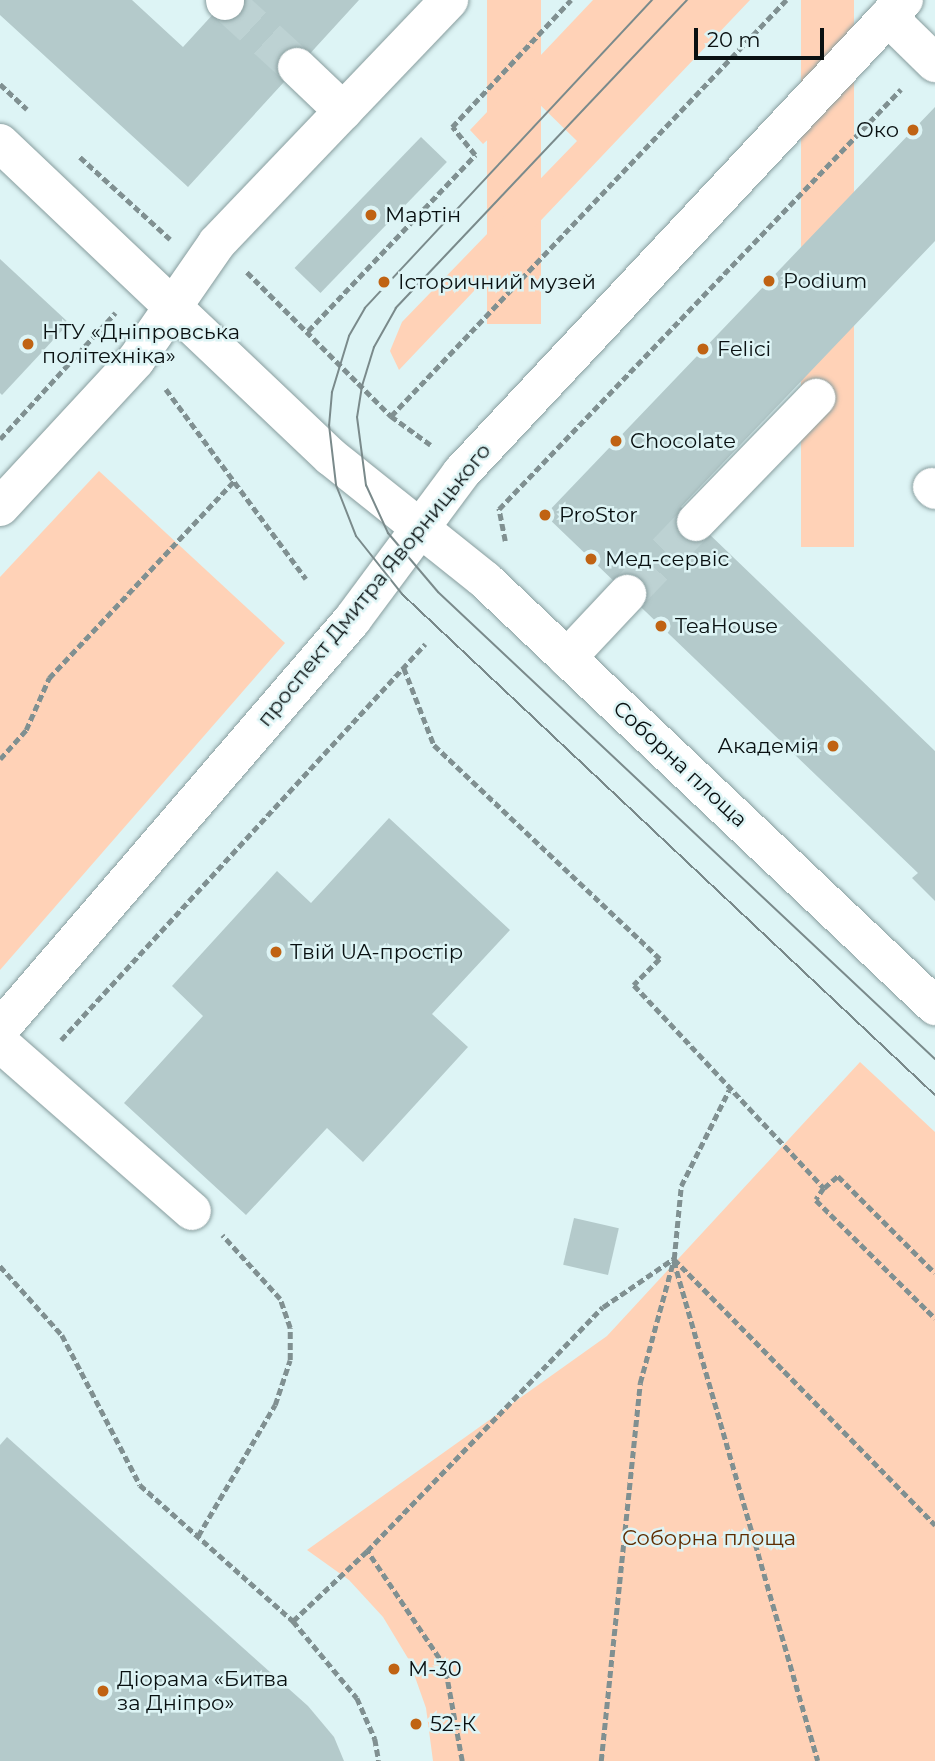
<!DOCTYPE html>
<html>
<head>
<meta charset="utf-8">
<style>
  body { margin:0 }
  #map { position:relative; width:935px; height:1761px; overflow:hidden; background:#ddf4f5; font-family:Montserrat,sans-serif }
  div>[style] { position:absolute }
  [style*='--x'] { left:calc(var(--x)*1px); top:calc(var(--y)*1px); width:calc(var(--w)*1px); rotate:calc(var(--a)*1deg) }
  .green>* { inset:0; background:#ffd2b7; transform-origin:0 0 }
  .building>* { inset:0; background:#b4cacb; transform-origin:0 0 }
  .minor-tunnel>* { height:38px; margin-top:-19px; transform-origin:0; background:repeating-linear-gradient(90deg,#bdd2d3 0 38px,transparent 0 57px) }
  .path>* { height:4.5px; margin-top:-2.25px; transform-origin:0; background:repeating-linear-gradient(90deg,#809091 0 7px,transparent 0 10.5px) }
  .roads { filter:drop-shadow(0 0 2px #889d9e) drop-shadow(0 0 2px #889d9e) }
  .minor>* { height:38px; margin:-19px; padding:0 19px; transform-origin:19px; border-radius:19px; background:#fff }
  .major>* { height:38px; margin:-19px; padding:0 19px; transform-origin:19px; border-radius:19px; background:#fff }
  .tram>* { height:2px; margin:-1px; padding:0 1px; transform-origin:1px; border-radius:1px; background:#7a8a8b }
  .dots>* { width:19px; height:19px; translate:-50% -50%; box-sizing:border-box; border:4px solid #ddf4f5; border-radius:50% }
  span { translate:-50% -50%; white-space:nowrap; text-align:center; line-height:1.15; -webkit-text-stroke:5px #ddf4f5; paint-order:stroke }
  .poi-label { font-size:21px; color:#091011 }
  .right { translate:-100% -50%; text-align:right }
  .left { translate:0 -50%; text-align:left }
  .street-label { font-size:21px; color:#091011 }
  .park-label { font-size:21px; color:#5f2d01 }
  .scale { position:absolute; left:694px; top:28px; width:130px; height:32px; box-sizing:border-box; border:4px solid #091011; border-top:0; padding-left:9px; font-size:21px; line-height:24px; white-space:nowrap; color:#091011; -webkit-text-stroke:5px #ddf4f5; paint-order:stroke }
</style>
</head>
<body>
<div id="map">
  <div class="green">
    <div style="left:487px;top:0;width:54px;height:324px"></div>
    <div style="clip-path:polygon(593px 0,750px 0,399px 370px,390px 351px,402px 322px,577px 141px,533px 98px,483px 144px,470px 130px)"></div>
    <div style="left:801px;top:0;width:53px;height:547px"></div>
    <div style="clip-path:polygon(99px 471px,285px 643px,0 970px,0 577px)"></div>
    <div style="clip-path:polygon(860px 1062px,935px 1132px,935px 1761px,433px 1761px,426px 1708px,409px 1660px,383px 1617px,349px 1580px,307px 1550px,607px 1336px)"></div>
  </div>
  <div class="building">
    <div style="clip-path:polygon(0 0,132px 0,183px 47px,226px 0,359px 0,188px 187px,0 15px)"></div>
    <div style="clip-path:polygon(935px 107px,935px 241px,681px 507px,935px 751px,935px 901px,912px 878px,918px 873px,545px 515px)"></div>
    <div style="left:421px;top:137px;width:36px;height:182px;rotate:44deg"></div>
    <div style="clip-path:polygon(0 259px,69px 323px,2px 395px,0 393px)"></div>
    <div style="clip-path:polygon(389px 818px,510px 930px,432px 1014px,468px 1047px,363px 1162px,327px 1128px,246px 1215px,124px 1103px,203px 1016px,172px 986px,277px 871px,311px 903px)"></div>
    <div style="left:574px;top:1218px;width:46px;height:48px;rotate:13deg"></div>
    <div style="clip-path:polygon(7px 1437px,308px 1706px,334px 1737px,344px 1761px,0 1761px,0 1445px)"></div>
  </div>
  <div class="minor-tunnel">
    <div style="--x:225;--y:1;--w:98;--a:42.5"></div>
    <div style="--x:627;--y:594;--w:100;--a:-46.2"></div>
  </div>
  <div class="path">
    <div style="--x:0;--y:84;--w:37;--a:43"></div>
    <div style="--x:80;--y:157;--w:122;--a:42.3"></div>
    <div style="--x:247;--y:272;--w:204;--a:45"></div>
    <div style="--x:391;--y:416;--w:49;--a:35.9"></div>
    <div style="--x:308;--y:331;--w:243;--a:-46.5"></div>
    <div style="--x:475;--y:155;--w:36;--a:-129"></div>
    <div style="--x:452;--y:127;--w:174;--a:-46.9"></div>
    <div style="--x:166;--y:389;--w:236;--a:53.6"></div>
    <div style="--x:391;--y:416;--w:574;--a:-46.48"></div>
    <div style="--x:0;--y:439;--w:171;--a:-47.6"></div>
    <div style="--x:505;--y:541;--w:33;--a:-101"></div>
    <div style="--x:499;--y:509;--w:581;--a:-46.25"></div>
    <div style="--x:404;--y:668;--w:83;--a:68.7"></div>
    <div style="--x:434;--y:745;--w:311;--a:43.4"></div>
    <div style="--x:660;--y:959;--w:37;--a:135"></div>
    <div style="--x:634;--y:985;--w:278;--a:46.9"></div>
    <div style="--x:824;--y:1188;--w:14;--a:124"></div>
    <div style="--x:816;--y:1200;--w:168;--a:44.8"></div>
    <div style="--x:0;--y:759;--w:39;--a:-48"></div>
    <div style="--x:26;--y:730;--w:57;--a:-66.1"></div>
    <div style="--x:49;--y:678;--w:270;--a:-46.8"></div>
    <div style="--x:61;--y:1040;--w:538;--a:-47.41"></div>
    <div style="--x:824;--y:1188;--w:18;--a:-41"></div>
    <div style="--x:838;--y:1176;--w:137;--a:45"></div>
    <div style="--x:674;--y:1259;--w:373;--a:45.5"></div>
    <div style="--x:674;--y:1261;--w:520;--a:73.93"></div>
    <div style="--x:0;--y:1266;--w:93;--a:48.1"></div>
    <div style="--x:62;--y:1335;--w:169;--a:62.5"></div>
    <div style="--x:140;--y:1485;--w:205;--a:41.6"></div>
    <div style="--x:293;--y:1621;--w:100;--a:50.3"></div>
    <div style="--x:357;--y:1698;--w:45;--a:66.3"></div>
    <div style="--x:375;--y:1739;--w:22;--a:80"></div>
    <div style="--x:198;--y:1536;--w:152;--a:-59.6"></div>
    <div style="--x:275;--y:1405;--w:47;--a:-71.6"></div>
    <div style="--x:290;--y:1360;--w:32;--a:-90"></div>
    <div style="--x:290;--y:1328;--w:31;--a:-109"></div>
    <div style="--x:280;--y:1299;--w:86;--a:-132.2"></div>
    <div style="--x:293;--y:1621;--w:102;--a:-43.4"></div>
    <div style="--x:462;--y:1761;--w:96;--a:-100.3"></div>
    <div style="--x:445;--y:1667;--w:140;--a:-123.9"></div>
    <div style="--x:367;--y:1551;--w:339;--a:-46"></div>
    <div style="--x:603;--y:1307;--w:85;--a:-34.4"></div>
    <div style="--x:601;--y:1761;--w:380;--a:-84.1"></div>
    <div style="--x:640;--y:1383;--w:129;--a:-74.7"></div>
    <div style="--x:674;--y:1259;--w:73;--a:-84.5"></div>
    <div style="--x:681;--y:1186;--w:107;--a:-63.4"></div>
  </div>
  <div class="roads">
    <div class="minor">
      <div style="--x:225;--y:0;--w:1;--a:90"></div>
      <div style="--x:888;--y:17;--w:66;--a:44.4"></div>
      <div style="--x:297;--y:67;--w:64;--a:43.7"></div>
      <div style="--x:932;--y:487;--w:4;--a:45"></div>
      <div style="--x:696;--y:522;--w:173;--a:-45.9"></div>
      <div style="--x:567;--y:658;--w:88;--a:-46.8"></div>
      <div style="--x:0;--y:1043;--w:255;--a:41.2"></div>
    </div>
    <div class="major">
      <div style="--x:0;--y:143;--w:456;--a:43.5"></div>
      <div style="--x:331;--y:457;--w:197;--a:38.6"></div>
      <div style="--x:485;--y:580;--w:620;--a:43.43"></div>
      <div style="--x:0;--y:507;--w:200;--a:-47.2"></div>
      <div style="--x:136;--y:360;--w:142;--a:-55.3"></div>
      <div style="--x:217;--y:243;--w:336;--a:-46.3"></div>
      <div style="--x:0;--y:1029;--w:540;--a:-49.28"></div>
      <div style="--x:352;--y:620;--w:183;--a:-53.4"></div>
      <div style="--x:461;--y:473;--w:648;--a:-46.88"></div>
    </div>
  </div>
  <div class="tram">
    <div style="--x:652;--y:0;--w:421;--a:133"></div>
    <div style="--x:365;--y:308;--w:32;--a:120"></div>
    <div style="--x:349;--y:336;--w:59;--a:106.9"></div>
    <div style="--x:332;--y:392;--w:33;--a:95"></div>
    <div style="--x:329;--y:425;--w:60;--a:83.3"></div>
    <div style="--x:336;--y:485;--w:55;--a:68.6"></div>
    <div style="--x:356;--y:536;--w:74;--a:51.6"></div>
    <div style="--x:402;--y:594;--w:731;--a:43.23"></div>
    <div style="--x:687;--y:0;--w:424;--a:133.4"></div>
    <div style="--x:396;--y:308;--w:45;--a:119.4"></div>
    <div style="--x:374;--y:347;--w:41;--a:107.1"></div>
    <div style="--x:362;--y:386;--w:31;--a:99"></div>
    <div style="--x:357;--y:417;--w:69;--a:82.5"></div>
    <div style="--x:366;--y:485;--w:53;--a:65.4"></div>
    <div style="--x:388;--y:533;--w:77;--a:49.7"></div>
    <div style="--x:438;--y:592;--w:682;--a:43.22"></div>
  </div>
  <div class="dots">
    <div style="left:913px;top:130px;background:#c06313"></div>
    <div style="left:371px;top:215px;background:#c06313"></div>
    <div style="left:769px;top:281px;background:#c06313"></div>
    <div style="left:384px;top:282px;background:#c06313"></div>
    <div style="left:28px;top:344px;background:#c06313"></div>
    <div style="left:703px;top:349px;background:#c06313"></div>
    <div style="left:616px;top:441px;background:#c06313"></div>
    <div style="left:545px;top:515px;background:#c06313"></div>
    <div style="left:591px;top:559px;background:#c06313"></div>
    <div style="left:661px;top:626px;background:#c06313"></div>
    <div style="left:833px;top:746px;background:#c06313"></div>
    <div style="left:276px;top:952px;background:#c06313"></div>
    <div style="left:394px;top:1669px;background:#c06313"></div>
    <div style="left:103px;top:1691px;background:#c06313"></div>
    <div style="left:416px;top:1724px;background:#c06313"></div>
  </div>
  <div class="poi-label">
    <span class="right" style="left:899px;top:130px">Око</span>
    <span class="left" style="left:385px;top:215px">Мартін</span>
    <span class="left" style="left:783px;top:281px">Podium</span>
    <span class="left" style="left:398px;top:282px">Історичний музей</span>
    <span class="left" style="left:42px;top:344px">НТУ «Дніпровська<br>політехніка»</span>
    <span class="left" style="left:717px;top:349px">Felici</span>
    <span class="left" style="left:630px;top:441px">Chocolate</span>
    <span class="left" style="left:559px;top:515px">ProStor</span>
    <span class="left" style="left:605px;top:559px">Мед-сервіс</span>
    <span class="left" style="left:675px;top:626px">TeaHouse</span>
    <span class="right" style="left:819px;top:746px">Академія</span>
    <span class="left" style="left:290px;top:952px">Твій UA-простір</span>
    <span class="left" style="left:408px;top:1669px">М-30</span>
    <span class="left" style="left:117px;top:1691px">Діорама «Битва<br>за Дніпро»</span>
    <span class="left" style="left:430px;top:1724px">52-К</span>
  </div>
  <div class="street-label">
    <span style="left:374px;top:585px;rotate:-51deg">проспект Дмитра Яворницького</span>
    <span style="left:680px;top:764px;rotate:43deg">Соборна площа</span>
  </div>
  <div class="park-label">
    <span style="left:709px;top:1538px">Соборна площа</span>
  </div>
  <div class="scale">20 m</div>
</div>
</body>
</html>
